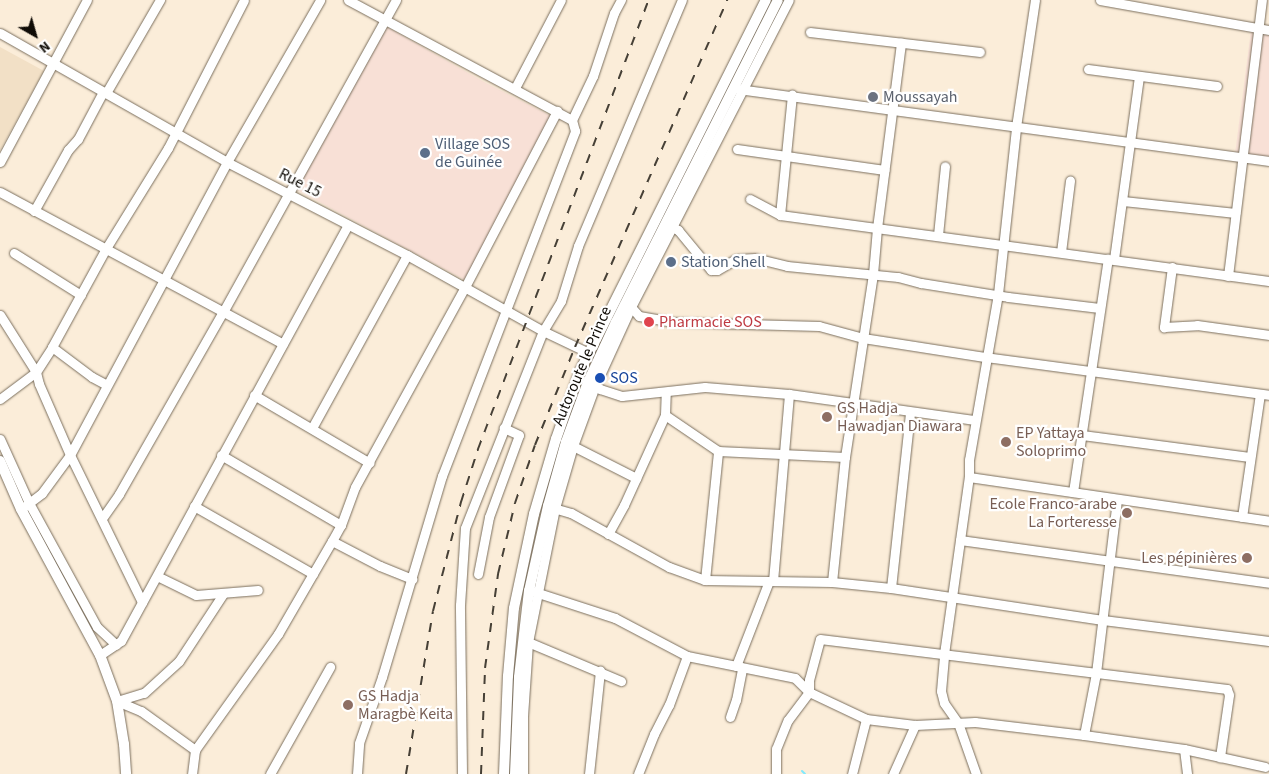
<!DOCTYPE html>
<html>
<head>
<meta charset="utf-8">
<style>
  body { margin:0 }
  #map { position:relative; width:1269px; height:774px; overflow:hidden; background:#fbedd9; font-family:"Source Sans 3",sans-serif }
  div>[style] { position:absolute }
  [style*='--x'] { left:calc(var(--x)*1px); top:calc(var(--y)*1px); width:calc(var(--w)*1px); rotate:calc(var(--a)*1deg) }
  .commercial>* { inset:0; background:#f8e0d6 }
  .built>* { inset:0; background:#f2e0c6 }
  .stream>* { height:2px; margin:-1px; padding:0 1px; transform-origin:1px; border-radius:1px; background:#81e9fd }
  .roads { filter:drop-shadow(0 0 1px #7b6f5e) drop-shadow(0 0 1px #7b6f5e) }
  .minor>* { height:9px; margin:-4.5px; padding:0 4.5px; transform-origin:4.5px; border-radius:4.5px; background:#fff }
  .major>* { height:10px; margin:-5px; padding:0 5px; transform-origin:5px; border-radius:5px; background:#fff }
  .rail>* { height:2px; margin-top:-1px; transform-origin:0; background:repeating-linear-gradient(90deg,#464036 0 9px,transparent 0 18px) }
  .dots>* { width:14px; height:14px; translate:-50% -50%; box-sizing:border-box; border:2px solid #fff; border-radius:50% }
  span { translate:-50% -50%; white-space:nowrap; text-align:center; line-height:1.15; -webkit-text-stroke:4.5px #fff; paint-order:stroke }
  .worship-label { font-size:16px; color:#5b616d }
  .left { translate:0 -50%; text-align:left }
  .service-label { font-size:16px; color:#4e5e75 }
  .street-label { font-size:16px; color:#100c06 }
  .health-label { font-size:16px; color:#be3a42 }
  .transit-label { font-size:16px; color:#164399 }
  .education-label { font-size:16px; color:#785e54 }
  .right { translate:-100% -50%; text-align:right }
  .north { position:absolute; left:10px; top:10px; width:50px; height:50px; -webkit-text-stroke:4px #fff; paint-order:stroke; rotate:142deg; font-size:14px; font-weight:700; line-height:20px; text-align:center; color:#100c06 }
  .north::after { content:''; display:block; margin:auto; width:18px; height:22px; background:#100c06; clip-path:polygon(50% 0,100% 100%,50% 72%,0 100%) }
</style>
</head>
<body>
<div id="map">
  <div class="commercial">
    <div style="clip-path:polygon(1252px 23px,1269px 27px,1269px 160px,1235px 154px)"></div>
    <div style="clip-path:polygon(387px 27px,486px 83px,551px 116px,465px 280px,297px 190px)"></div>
  </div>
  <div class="built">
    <div style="clip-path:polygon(0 47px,44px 71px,0 150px)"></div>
  </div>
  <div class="stream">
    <div style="--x:802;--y:771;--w:4;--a:45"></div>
  </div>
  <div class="roads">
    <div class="minor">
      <div style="--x:348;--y:0;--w:254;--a:28.2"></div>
      <div style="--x:1100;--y:0;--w:172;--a:10.1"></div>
      <div style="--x:810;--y:32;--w:171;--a:6.7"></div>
      <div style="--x:0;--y:33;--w:261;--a:29.6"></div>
      <div style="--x:227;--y:162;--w:203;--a:27.3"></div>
      <div style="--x:407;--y:255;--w:156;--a:29.2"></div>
      <div style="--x:543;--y:331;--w:51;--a:25.6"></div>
      <div style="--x:1088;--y:69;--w:130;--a:7.5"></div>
      <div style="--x:515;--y:88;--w:99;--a:-62.4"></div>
      <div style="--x:738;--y:89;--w:536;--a:7.72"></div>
      <div style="--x:106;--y:93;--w:108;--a:-59.9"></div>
      <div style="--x:737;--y:149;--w:149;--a:8.1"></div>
      <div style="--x:0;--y:162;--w:184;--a:-61.8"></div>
      <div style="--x:0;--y:192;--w:321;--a:28.2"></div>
      <div style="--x:750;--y:199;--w:34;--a:28"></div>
      <div style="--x:780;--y:215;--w:493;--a:7.7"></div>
      <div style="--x:1123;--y:201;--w:113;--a:6.1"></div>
      <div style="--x:34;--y:211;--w:70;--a:-60.9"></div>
      <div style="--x:68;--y:150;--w:15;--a:-48"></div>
      <div style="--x:78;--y:139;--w:53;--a:-62"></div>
      <div style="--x:780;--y:215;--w:121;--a:-84.3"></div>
      <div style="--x:667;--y:224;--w:13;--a:29"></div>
      <div style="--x:678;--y:230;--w:52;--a:50.5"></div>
      <div style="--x:711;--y:270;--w:6;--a:0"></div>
      <div style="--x:717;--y:270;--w:22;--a:-30"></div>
      <div style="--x:736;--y:259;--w:19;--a:-3"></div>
      <div style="--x:755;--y:258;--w:33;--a:14"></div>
      <div style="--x:787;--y:266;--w:112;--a:5.7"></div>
      <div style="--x:898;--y:277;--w:24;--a:15"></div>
      <div style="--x:921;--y:283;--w:88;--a:9.1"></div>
      <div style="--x:1008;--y:297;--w:92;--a:6.9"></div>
      <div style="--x:938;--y:235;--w:69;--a:-84.2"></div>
      <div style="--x:1061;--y:252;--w:72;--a:-82.8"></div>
      <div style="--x:14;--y:253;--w:79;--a:32.1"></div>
      <div style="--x:1114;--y:259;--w:184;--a:-82.2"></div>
      <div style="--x:1172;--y:267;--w:61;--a:97.6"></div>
      <div style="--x:1164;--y:327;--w:33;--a:-3"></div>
      <div style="--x:1197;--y:325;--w:73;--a:7.9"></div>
      <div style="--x:1228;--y:276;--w:278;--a:-83"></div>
      <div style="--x:627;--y:306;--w:4;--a:14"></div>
      <div style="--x:631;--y:307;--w:12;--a:48"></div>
      <div style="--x:639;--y:316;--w:36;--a:10"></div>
      <div style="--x:674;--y:322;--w:145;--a:1.6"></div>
      <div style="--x:819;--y:326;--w:46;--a:15.3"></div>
      <div style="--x:863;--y:338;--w:123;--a:8.9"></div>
      <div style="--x:985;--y:357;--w:287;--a:7.6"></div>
      <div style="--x:0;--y:315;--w:67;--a:57.7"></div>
      <div style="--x:36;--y:372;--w:12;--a:76"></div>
      <div style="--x:39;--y:384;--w:77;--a:66.4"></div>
      <div style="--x:70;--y:455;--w:164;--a:63.9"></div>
      <div style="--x:52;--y:347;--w:50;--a:36.9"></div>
      <div style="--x:92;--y:377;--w:17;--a:28"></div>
      <div style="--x:590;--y:383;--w:12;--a:31"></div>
      <div style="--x:600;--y:389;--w:23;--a:18"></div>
      <div style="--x:622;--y:396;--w:83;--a:-6.2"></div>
      <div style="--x:705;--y:387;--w:84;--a:4.8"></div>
      <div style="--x:789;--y:394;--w:188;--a:8"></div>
      <div style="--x:254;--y:395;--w:134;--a:30.4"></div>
      <div style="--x:0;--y:399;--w:45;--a:-36.9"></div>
      <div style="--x:36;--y:372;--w:30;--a:-57"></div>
      <div style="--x:52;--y:347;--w:111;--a:-61.3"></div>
      <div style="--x:105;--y:250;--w:120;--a:-58.3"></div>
      <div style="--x:168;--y:148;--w:166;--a:-62.8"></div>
      <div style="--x:665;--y:415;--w:64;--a:34.2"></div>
      <div style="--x:718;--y:451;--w:127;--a:2.7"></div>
      <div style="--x:312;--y:428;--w:197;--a:-61.2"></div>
      <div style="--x:1082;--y:435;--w:169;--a:7.5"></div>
      <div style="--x:0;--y:439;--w:70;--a:65.6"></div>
      <div style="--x:29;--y:503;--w:141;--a:61.3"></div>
      <div style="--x:97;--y:627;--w:26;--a:43"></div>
      <div style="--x:573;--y:446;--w:71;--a:26.9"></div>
      <div style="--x:221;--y:455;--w:139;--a:30.3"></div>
      <div style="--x:969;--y:477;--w:303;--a:8.3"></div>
      <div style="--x:1073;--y:492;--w:236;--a:-81.5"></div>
      <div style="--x:194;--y:506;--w:137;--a:29.7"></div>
      <div style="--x:550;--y:507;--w:22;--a:16"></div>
      <div style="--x:571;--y:513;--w:112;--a:28.9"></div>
      <div style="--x:669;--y:567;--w:38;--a:20"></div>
      <div style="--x:705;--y:580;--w:127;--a:0.9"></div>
      <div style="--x:832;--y:582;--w:59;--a:5.8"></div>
      <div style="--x:891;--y:588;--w:214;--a:8.6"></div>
      <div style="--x:1103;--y:620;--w:167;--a:7.2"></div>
      <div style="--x:21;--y:509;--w:26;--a:-37"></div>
      <div style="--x:42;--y:493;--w:47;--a:-53.6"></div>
      <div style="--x:70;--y:455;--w:332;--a:-61.8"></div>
      <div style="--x:227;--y:162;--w:187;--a:-60.1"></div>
      <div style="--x:103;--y:517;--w:28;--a:-55"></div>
      <div style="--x:119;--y:494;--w:210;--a:-60.3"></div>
      <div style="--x:223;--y:312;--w:357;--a:-61"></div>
      <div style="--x:1242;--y:517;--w:124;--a:-81.7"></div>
      <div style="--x:608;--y:534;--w:33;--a:-61"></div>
      <div style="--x:624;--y:505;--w:99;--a:-65.5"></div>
      <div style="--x:665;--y:415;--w:23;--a:-88"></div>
      <div style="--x:960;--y:540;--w:312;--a:7.9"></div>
      <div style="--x:332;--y:541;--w:54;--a:27.5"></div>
      <div style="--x:380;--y:566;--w:35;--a:22"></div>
      <div style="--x:478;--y:574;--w:58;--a:-79.1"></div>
      <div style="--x:489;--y:517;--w:87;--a:-69.9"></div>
      <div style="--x:519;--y:435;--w:17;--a:-155"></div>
      <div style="--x:157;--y:576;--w:43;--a:26"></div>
      <div style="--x:196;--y:595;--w:62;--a:-4.6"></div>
      <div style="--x:705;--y:580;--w:130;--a:-84.2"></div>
      <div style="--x:773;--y:581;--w:188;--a:-85.1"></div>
      <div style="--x:832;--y:582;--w:126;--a:-84.1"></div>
      <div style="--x:845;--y:457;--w:185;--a:-81.3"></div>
      <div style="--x:873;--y:274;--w:46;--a:-85"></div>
      <div style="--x:877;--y:228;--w:187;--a:-82.6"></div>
      <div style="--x:891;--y:588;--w:177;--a:-83.8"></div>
      <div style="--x:532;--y:591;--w:87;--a:18"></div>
      <div style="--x:615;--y:618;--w:81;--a:27.8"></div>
      <div style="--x:687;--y:656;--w:110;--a:11.5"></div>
      <div style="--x:795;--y:678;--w:20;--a:45"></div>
      <div style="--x:809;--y:692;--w:63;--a:25.3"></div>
      <div style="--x:866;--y:719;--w:49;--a:7"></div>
      <div style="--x:915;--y:725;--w:60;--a:-2.9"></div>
      <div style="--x:975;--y:722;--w:110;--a:6.8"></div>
      <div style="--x:1084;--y:735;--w:101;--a:8"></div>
      <div style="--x:1184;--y:749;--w:83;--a:12.5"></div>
      <div style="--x:528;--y:642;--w:101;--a:22.8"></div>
      <div style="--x:100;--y:655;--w:25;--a:-34"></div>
      <div style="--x:121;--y:641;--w:474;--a:-61.4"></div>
      <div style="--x:736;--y:666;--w:91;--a:-68.8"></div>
      <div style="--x:117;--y:701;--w:28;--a:-17"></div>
      <div style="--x:144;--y:693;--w:47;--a:-42.4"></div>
      <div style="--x:179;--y:661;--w:80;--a:-56.7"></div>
      <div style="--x:117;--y:701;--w:26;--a:23"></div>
      <div style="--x:141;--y:711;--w:67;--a:35.8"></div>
      <div style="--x:195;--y:750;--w:24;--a:97"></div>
      <div style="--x:730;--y:717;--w:18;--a:-71"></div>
      <div style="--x:736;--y:700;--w:33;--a:-79"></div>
      <div style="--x:1084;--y:735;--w:63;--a:-79"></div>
      <div style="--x:1096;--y:673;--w:175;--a:-83.1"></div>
      <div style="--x:1184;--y:749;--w:25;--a:83"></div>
      <div style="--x:195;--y:750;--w:143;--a:-54.4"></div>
      <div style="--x:278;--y:634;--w:108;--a:-59.9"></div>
      <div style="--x:332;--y:541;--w:18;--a:-61"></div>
      <div style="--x:341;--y:525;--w:40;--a:-69.8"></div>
      <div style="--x:355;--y:487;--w:228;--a:-61.2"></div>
      <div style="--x:465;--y:287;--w:199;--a:-62.4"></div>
      <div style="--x:270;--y:774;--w:123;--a:-60.7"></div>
      <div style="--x:357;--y:774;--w:31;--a:-86"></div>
      <div style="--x:359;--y:743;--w:70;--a:-70.8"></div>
      <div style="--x:382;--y:677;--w:210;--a:-73.4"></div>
      <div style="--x:442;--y:476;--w:370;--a:-68.9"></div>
      <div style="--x:575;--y:131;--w:11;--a:-105"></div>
      <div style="--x:572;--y:120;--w:49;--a:-64.5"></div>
      <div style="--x:593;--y:76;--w:66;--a:-71.6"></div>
      <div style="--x:614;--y:13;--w:15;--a:-62"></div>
      <div style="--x:462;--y:774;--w:169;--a:-90.7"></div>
      <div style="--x:460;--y:605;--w:77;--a:-86.3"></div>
      <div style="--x:465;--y:528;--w:212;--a:-68.4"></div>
      <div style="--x:543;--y:331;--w:35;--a:-59"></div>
      <div style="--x:561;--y:301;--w:58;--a:-72.8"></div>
      <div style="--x:578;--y:246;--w:267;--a:-67.1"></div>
      <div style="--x:523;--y:774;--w:58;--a:-90"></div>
      <div style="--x:523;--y:716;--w:74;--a:-86.1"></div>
      <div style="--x:528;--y:642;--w:137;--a:-78.6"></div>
      <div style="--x:555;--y:508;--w:65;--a:-73.8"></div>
      <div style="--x:573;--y:446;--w:64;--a:-69.9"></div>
      <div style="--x:595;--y:386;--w:87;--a:-65.5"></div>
      <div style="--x:631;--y:307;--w:345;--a:-62.8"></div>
      <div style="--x:589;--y:774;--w:104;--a:-83.9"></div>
      <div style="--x:638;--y:774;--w:43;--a:-68.2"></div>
      <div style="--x:654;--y:734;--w:33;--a:-63"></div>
      <div style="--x:669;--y:705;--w:52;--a:-69.8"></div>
      <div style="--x:776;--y:774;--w:25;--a:-90"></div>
      <div style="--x:776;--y:749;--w:31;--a:-68"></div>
      <div style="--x:788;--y:720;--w:35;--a:-53"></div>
      <div style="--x:809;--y:692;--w:12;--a:-90"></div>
      <div style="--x:809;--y:680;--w:42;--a:-75"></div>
      <div style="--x:820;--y:639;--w:410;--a:7"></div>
      <div style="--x:1227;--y:689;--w:6;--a:72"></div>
      <div style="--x:1229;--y:695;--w:63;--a:98.3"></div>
      <div style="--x:852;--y:774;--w:57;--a:-75.7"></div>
      <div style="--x:893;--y:774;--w:54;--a:-65.8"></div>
      <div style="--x:976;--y:774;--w:54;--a:-109.4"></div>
      <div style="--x:958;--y:723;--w:24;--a:-125"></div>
      <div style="--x:944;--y:703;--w:12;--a:-104"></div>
      <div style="--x:941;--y:691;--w:37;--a:-85"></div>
      <div style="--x:944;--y:654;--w:179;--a:-82"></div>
      <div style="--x:969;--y:477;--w:17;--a:-90"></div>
      <div style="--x:969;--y:460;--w:169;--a:-80.1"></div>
      <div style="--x:998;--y:294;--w:168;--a:-83.8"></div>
      <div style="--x:1016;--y:127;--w:128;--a:-81.5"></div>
    </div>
    <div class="major">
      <div style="--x:0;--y:461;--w:52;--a:66.4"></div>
      <div style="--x:21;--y:509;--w:166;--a:61.6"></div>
      <div style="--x:100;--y:655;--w:49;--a:69.7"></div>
      <div style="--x:117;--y:701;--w:44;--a:80.8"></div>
      <div style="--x:124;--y:744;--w:30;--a:86"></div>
      <div style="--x:504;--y:774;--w:98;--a:-87.7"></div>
      <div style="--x:508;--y:676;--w:68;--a:-85"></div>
      <div style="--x:514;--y:608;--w:96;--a:-78"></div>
      <div style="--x:534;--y:514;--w:78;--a:-73.7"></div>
      <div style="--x:556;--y:439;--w:72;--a:-70.6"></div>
      <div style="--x:580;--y:371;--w:415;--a:-63.4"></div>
      <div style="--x:515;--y:774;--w:97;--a:-87.6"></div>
      <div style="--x:519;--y:677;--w:87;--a:-83.4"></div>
      <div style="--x:529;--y:591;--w:87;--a:-77.4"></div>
      <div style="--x:548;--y:506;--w:66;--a:-74.3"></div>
      <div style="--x:566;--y:442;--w:64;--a:-69.9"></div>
      <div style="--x:588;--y:382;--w:66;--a:-65"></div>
      <div style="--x:616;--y:322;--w:360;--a:-63.3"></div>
    </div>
  </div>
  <div class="rail">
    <div style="--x:406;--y:774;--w:165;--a:-80.6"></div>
    <div style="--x:433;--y:611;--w:113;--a:-75.6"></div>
    <div style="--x:461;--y:502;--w:56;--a:-72.2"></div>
    <div style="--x:478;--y:449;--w:480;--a:-69.2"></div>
    <div style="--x:481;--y:774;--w:106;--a:-87.8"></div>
    <div style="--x:485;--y:668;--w:95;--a:-82.1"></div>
    <div style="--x:498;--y:574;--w:73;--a:-76.5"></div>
    <div style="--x:515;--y:503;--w:61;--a:-71"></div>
    <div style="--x:535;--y:445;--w:106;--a:-67.8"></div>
    <div style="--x:575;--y:347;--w:379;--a:-66.3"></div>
  </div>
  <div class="dots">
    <div style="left:873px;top:97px;background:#6b7280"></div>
    <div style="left:425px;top:153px;background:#5c6f8a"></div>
    <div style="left:671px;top:262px;background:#5c6f8a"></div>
    <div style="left:649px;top:322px;background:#e0444e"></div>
    <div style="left:600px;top:378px;background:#1a4fb4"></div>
    <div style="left:827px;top:417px;background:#8d6e63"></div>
    <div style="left:1006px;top:442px;background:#8d6e63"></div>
    <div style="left:1127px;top:513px;background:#8d6e63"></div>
    <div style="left:1247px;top:558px;background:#8d6e63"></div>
    <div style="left:348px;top:705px;background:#8d6e63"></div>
  </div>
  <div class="worship-label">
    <span class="left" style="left:883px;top:97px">Moussayah</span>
  </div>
  <div class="service-label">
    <span class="left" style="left:435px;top:153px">Village SOS<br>de Guinée</span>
    <span class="left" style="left:681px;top:262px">Station Shell</span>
  </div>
  <div class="street-label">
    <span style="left:300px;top:183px;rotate:27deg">Rue 15</span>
    <span style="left:582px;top:366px;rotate:-67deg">Autoroute le Prince</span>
  </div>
  <div class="health-label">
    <span class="left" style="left:659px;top:322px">Pharmacie SOS</span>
  </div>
  <div class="transit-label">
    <span class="left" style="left:610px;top:378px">SOS</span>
  </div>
  <div class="education-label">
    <span class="left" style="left:837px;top:417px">GS Hadja<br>Hawadjan Diawara</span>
    <span class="left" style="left:1016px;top:442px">EP Yattaya<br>Soloprimo</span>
    <span class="right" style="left:1117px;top:513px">Ecole Franco-arabe<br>La Forteresse</span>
    <span class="right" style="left:1237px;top:558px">Les pépinières</span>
    <span class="left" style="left:358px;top:705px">GS Hadja<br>Maragbè Keita</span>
  </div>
  <div class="north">N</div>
</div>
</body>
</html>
